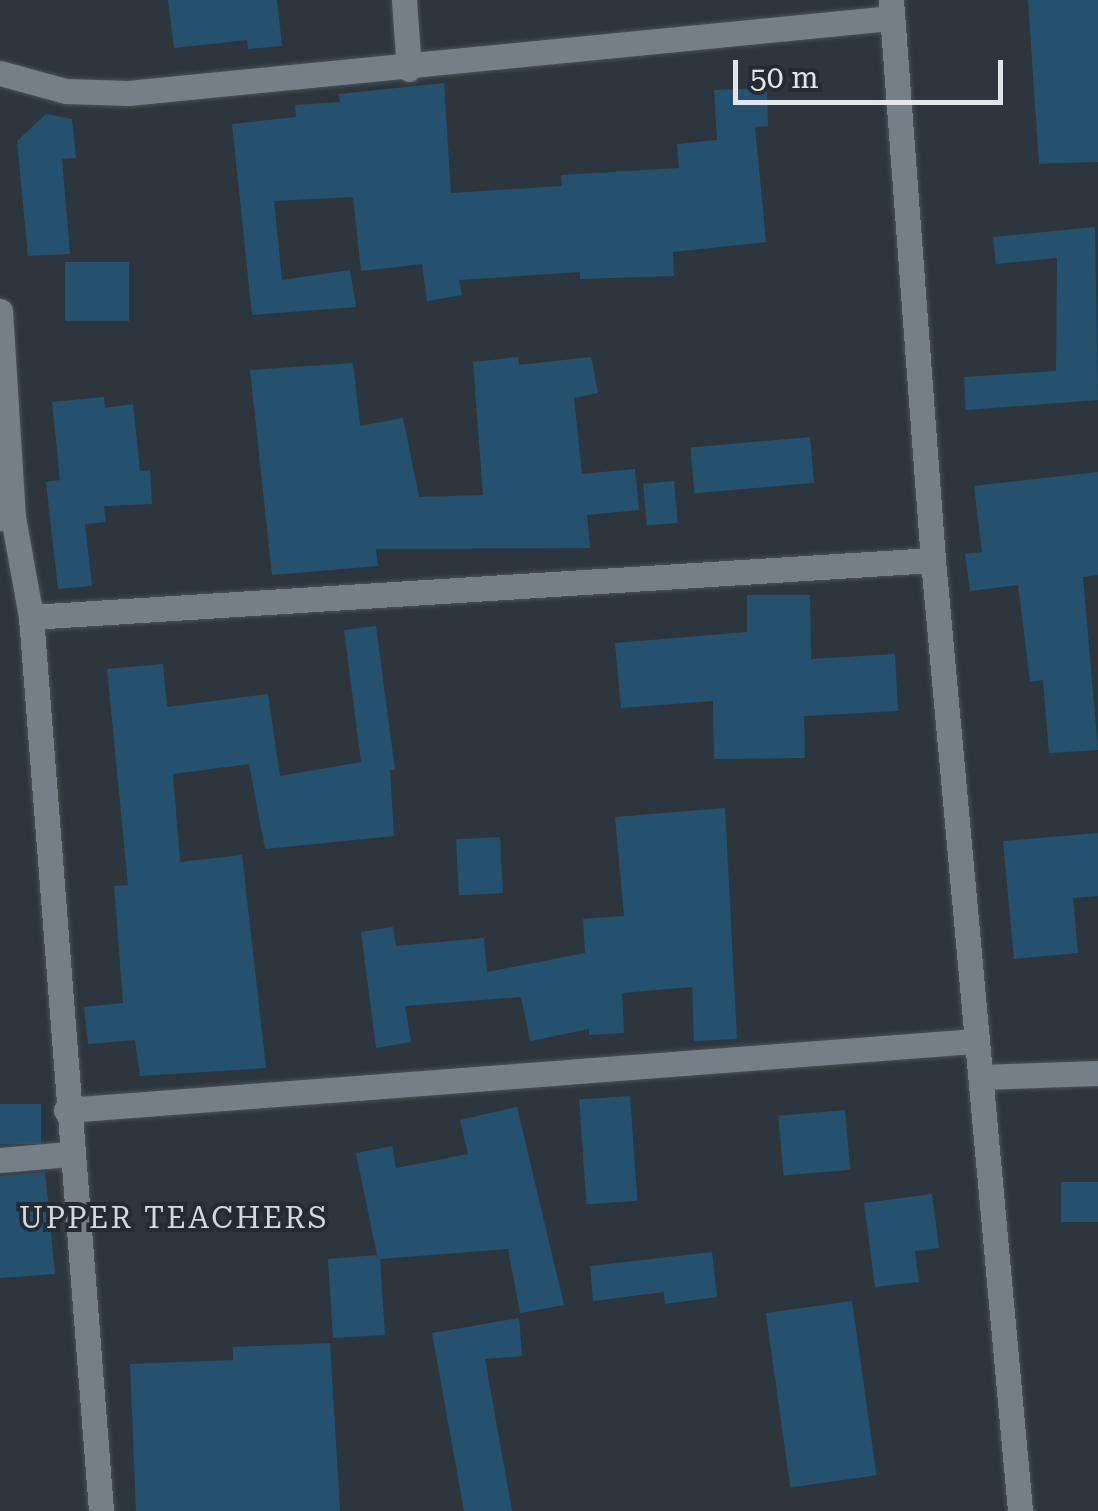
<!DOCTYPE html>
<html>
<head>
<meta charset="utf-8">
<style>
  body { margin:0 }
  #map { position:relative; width:1098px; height:1511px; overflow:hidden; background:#2d363d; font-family:"Roboto Serif",serif }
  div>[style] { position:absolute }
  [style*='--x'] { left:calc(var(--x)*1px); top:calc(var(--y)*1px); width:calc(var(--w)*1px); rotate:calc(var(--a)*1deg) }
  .building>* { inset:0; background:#24526e; transform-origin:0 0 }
  .roads { filter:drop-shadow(0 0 2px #4a5257) drop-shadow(0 0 2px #4a5257) }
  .minor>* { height:25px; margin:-12.5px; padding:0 12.5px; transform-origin:12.5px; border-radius:12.5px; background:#757f87 }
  span { translate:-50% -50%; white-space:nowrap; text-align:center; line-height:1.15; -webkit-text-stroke:8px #242c32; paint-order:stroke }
  .quarter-label { font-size:30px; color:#ced9e1; letter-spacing:2.5px }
  .scale { position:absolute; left:733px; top:60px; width:270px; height:45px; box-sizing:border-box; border:5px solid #e0e6ea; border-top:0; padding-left:12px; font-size:30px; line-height:35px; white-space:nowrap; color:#e0e6ea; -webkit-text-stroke:8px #242c32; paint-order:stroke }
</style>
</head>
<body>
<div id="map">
  <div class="building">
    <div style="clip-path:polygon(168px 0,277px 0,282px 46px,248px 49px,247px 40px,174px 48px)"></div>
    <div style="clip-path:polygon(1028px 0,1098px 0,1098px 162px,1039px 164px)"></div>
    <div style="clip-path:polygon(444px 83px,451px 193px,562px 186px,561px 175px,679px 168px,677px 144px,717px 140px,714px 90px,767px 88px,768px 126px,755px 127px,766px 242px,673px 252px,674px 276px,580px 279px,580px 272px,459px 280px,462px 295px,427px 301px,422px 264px,361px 271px,353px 197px,274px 201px,282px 280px,350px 270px,356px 307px,252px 315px,232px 124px,296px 117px,295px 105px,340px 102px,339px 94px)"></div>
    <div style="clip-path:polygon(46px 114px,72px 119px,76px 158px,62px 159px,70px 254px,28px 256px,17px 141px)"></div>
    <div style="clip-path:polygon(1095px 227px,1098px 400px,966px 410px,964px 377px,1056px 371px,1057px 258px,996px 264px,993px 237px)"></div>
    <div style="left:65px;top:262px;width:64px;height:59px"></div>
    <div style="clip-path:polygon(518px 357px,519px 365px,591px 357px,598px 393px,574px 398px,582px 474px,635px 469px,639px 510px,587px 515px,590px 548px,376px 549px,378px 566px,272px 575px,250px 370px,353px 363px,360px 426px,403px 418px,419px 497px,483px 495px,473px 362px)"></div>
    <div style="clip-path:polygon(104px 397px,105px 408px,133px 404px,140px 471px,150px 470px,152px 504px,104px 506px,106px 522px,85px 524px,92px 586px,58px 589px,46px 482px,60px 480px,52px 402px)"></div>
    <div style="left:810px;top:437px;width:46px;height:120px;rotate:85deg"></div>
    <div style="clip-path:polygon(1098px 472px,1098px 575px,1083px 577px,1098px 750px,1049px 753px,1043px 680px,1030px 682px,1018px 585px,970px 591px,965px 554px,982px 552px,974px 486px)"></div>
    <div style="left:674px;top:481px;width:42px;height:31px;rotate:85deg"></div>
    <div style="clip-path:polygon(747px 595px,810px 595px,811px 659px,895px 654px,898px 711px,804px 716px,805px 758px,714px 759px,713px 701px,621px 708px,615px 643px,747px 632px)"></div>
    <div style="clip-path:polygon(376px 626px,395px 770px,390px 770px,394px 836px,265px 849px,249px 764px,173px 774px,180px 862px,242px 855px,266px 1068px,140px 1076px,135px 1040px,88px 1044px,84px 1007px,123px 1003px,114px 886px,128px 885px,107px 669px,163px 664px,167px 707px,268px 694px,280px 776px,361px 762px,344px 630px)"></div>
    <div style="clip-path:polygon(725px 808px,737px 1039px,694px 1041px,692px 987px,622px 993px,624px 1033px,589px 1035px,589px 1029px,530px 1041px,521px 997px,405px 1006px,411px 1042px,376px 1048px,361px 932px,393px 927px,396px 946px,484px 938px,487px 972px,585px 953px,583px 919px,624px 916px,615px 817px)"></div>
    <div style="clip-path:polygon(1098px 833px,1098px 896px,1073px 898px,1078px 953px,1014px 959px,1003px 841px)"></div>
    <div style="left:500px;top:837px;width:56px;height:44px;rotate:87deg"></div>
    <div style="left:630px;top:1096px;width:105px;height:51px;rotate:86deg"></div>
    <div style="left:0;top:1104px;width:41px;height:40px"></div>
    <div style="clip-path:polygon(517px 1107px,564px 1305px,520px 1313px,508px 1249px,380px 1259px,385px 1335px,333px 1338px,328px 1259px,377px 1255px,356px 1153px,392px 1146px,396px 1168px,468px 1154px,460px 1120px)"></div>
    <div style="left:845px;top:1110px;width:60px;height:67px;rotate:85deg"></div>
    <div style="clip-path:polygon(45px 1172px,55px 1274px,0 1278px,0 1176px)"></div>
    <div style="left:1061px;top:1182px;width:37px;height:40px"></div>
    <div style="clip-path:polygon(932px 1194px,939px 1248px,915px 1251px,919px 1282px,875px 1287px,864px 1203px)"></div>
    <div style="clip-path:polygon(712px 1252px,717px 1297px,665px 1304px,664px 1292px,593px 1301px,590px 1266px)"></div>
    <div style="left:852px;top:1301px;width:176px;height:87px;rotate:82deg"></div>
    <div style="clip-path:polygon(519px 1318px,522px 1356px,485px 1359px,512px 1511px,464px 1511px,432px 1333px)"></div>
    <div style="clip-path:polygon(330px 1343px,340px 1511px,136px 1511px,130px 1364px,233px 1360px,233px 1347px)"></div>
  </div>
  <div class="roads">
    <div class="minor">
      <div style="--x:404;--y:0;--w:69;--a:85.9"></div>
      <div style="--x:891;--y:0;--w:562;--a:85.71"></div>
      <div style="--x:933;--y:560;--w:955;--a:84.77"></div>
      <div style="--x:0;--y:73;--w:68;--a:15.3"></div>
      <div style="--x:66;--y:91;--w:62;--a:1.8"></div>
      <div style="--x:128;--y:93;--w:768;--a:-5.61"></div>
      <div style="--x:0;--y:311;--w:206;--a:86.4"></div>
      <div style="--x:0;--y:518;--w:13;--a:-4"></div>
      <div style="--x:13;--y:517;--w:102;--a:79.8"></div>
      <div style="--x:31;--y:617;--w:904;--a:-3.62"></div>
      <div style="--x:31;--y:617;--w:897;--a:85.52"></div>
      <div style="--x:981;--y:1077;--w:117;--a:-2"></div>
      <div style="--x:66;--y:1110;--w:913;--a:-4.34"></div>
      <div style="--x:0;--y:1160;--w:68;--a:-5"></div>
    </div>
  </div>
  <div class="quarter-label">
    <span style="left:174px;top:1218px">UPPER TEACHERS</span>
  </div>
  <div class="scale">50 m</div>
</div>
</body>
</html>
